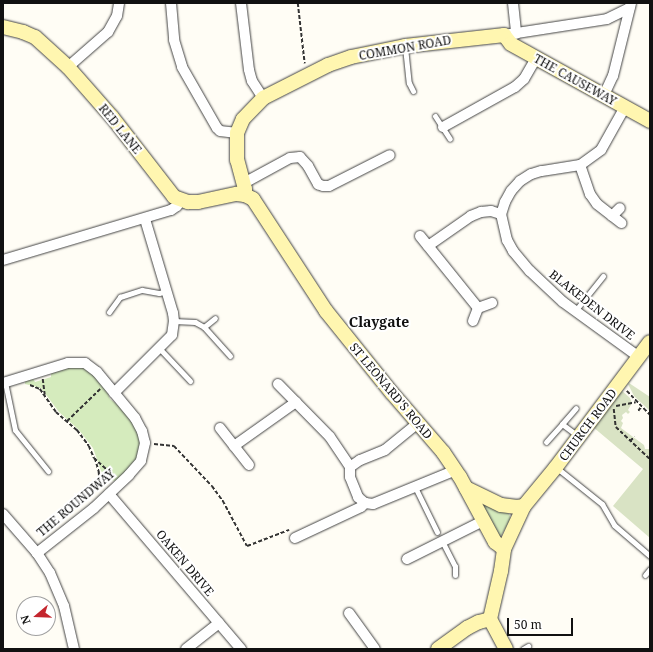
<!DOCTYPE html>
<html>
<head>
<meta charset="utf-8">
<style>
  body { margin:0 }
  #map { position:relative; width:653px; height:652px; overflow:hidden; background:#fffdf5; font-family:"Noto Serif",serif }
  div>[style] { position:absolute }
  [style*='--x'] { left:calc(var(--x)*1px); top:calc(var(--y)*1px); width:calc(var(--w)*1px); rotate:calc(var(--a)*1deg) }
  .green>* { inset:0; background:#d5ebbd }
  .cemetery>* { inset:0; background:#d9e3c4 }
  .path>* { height:1.5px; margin-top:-0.75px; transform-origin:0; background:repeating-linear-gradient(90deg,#333 0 4px,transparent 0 6px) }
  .roads { filter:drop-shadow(0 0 1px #444) drop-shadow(0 0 1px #444) }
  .lane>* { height:5px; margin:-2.5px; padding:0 2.5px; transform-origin:2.5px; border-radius:2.5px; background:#fff }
  .street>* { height:10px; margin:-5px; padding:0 5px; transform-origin:5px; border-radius:5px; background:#fff }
  .secondary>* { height:14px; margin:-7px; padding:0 7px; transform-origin:7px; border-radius:7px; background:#fff6b0 }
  span { translate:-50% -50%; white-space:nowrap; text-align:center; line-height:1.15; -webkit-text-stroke:4px #fff; paint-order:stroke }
  .street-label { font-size:12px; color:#111 }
  .quarter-label { font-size:14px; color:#111; font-weight:700 }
  .frame { position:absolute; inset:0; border:4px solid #111; pointer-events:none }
  .north { position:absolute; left:16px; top:596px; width:40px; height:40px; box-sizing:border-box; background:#fff; border:1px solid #a0a0a0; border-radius:50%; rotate:251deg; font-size:11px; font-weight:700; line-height:16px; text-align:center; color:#111 }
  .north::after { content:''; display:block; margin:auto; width:14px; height:18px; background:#c4262e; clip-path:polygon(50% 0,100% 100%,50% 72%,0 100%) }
  .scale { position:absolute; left:507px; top:618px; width:66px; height:18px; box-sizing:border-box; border:2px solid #111; border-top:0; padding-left:5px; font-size:12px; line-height:14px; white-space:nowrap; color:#111; -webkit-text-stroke:3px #fff; paint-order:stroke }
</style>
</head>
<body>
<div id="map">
  <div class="green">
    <div style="clip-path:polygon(62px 367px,86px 368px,95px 374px,106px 389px,110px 399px,117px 404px,136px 426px,140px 434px,141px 451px,133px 465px,117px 481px,110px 480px,101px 471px,93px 448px,79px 430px,59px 412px,41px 388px,25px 384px,25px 381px,32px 377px,35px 382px,51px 377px,51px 372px)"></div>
    <div style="clip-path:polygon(478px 502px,506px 511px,509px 514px,511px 519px,501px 536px,498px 537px)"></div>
  </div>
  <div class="cemetery">
    <div style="clip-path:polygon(629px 383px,650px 397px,650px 411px,634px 396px,628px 384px)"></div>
    <div style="clip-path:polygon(621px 390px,630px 398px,632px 403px,628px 410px,630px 412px,628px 414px,626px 412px,622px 415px,623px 418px,621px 421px,623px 423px,621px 428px,644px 445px,645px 449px,650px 449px,650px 538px,613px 506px,643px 469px,593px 427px)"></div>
  </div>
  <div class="path">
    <div style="--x:298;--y:3;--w:61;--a:83.5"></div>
    <div style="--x:43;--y:379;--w:16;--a:83"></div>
    <div style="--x:30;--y:385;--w:11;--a:22"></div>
    <div style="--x:40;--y:389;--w:28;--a:55"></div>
    <div style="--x:56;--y:412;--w:28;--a:41"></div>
    <div style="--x:77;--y:430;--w:20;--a:53"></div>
    <div style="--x:89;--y:446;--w:13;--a:67"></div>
    <div style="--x:94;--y:458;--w:27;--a:42"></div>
    <div style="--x:627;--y:391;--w:33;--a:46"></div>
    <div style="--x:616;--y:406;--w:20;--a:-11"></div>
    <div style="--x:614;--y:409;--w:18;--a:84"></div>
    <div style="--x:616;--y:427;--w:47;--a:43.3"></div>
    <div style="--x:638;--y:411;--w:5;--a:-53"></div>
    <div style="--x:67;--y:421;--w:46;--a:-44.1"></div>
    <div style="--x:630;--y:441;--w:6;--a:-45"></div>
    <div style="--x:154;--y:444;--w:20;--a:6"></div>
    <div style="--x:174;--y:446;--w:55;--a:46.5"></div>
    <div style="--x:212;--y:486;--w:19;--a:54"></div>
    <div style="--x:223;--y:501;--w:51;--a:61.9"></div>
    <div style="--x:247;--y:546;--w:45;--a:-20.9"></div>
    <div style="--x:95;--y:458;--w:15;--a:74"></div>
    <div style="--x:99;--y:472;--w:17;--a:87"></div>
  </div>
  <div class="roads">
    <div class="lane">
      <div style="--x:405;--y:47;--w:36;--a:84"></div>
      <div style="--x:409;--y:83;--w:9;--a:63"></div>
      <div style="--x:435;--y:116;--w:27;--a:57"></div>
      <div style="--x:575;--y:311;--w:45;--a:-51.3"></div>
      <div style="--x:109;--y:312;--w:19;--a:-54"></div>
      <div style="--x:120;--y:297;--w:23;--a:-18"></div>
      <div style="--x:142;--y:290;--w:17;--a:10"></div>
      <div style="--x:159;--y:293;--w:8;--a:-14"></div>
      <div style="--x:174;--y:321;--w:21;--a:3"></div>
      <div style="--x:195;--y:322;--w:10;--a:29"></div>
      <div style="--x:204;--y:327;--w:14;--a:-39"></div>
      <div style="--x:204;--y:327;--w:39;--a:48"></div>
      <div style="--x:160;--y:349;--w:44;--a:46.8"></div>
      <div style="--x:5;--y:382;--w:49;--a:78.2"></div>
      <div style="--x:15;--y:430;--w:53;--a:51.2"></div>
      <div style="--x:562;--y:424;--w:21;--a:-49"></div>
      <div style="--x:546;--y:442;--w:24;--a:-48"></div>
      <div style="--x:562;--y:424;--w:20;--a:37"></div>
      <div style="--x:557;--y:468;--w:58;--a:38.7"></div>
      <div style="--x:602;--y:504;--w:24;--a:60"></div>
      <div style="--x:614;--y:525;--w:48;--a:40.7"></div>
      <div style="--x:415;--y:487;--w:50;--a:63.9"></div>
      <div style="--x:442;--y:541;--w:28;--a:63"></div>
      <div style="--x:455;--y:566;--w:9;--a:90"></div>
      <div style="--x:645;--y:575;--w:8;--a:-50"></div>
      <div style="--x:523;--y:649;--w:6;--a:-31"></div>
    </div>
    <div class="street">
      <div style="--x:171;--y:3;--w:37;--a:85"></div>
      <div style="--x:174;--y:40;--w:28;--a:73"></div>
      <div style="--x:182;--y:67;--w:70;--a:60.2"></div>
      <div style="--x:217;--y:128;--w:4;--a:45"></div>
      <div style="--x:220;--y:131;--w:17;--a:7"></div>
      <div style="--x:241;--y:3;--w:67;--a:83.2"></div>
      <div style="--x:249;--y:70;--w:11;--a:75"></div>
      <div style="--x:252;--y:81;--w:20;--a:57"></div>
      <div style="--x:513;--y:3;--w:31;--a:84"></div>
      <div style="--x:504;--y:35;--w:104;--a:-8.8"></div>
      <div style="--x:607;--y:19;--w:25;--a:-26"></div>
      <div style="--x:68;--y:67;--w:53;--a:-41.2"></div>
      <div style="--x:108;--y:32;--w:18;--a:-61"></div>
      <div style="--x:117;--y:16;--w:13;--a:-81"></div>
      <div style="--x:604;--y:95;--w:21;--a:-65"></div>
      <div style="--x:613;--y:76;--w:75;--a:-76.1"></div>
      <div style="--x:625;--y:107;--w:49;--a:119.2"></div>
      <div style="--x:601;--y:150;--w:26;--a:144"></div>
      <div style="--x:580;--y:165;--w:39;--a:171"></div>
      <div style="--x:541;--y:171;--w:10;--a:163"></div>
      <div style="--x:531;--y:174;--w:13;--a:148"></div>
      <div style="--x:520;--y:181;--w:13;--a:132"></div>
      <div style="--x:511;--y:191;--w:13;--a:119"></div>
      <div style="--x:505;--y:202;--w:13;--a:108"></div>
      <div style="--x:501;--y:214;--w:27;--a:77"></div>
      <div style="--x:507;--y:240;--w:13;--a:61"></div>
      <div style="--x:513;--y:251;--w:26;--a:50"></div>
      <div style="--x:530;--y:271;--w:45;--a:43.2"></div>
      <div style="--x:563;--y:302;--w:94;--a:35.9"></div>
      <div style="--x:443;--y:127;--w:82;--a:-29.1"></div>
      <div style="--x:515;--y:87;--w:12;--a:-42"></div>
      <div style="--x:524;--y:79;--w:24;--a:-60"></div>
      <div style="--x:580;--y:165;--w:31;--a:71"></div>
      <div style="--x:590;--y:194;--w:12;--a:55"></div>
      <div style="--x:597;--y:204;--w:31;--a:38"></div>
      <div style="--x:244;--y:183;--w:52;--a:-28.5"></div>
      <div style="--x:290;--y:158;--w:10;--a:-6"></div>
      <div style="--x:300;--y:157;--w:12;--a:48"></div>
      <div style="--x:308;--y:166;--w:21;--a:61"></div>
      <div style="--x:318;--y:184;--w:5;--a:22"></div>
      <div style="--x:323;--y:186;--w:6;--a:0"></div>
      <div style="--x:329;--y:186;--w:68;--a:-26.9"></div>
      <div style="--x:612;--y:216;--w:11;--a:-45"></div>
      <div style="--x:420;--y:236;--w:92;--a:51.1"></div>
      <div style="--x:428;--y:246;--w:52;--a:-34.9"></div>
      <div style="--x:471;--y:216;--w:11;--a:-22"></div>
      <div style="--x:481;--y:212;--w:10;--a:-6"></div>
      <div style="--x:491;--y:211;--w:10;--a:17"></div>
      <div style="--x:3;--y:260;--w:175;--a:-16.6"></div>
      <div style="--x:171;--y:210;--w:7;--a:-34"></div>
      <div style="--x:177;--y:206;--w:7;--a:-56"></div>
      <div style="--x:473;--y:321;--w:14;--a:-69"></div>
      <div style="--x:478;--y:308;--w:15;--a:-20"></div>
      <div style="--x:3;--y:383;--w:68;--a:-17.1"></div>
      <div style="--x:68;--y:363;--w:17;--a:0"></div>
      <div style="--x:85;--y:363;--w:15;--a:37"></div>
      <div style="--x:97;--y:372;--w:60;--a:50.4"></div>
      <div style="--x:135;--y:418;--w:15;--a:62"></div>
      <div style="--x:142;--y:431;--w:12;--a:76"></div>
      <div style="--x:145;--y:443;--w:18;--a:103"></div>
      <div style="--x:141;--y:461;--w:18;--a:131"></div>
      <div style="--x:129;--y:475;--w:48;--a:136.7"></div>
      <div style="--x:94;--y:508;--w:73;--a:141.7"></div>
      <div style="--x:278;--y:384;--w:74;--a:45.5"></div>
      <div style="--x:330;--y:437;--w:36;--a:56"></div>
      <div style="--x:114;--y:393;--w:82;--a:-45"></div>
      <div style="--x:172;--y:335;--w:14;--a:-82"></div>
      <div style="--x:174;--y:321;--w:8;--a:-97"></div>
      <div style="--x:173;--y:313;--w:98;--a:-106.6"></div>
      <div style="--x:418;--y:423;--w:43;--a:140.7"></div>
      <div style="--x:385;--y:450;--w:27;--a:158"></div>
      <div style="--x:360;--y:460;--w:12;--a:145"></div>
      <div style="--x:350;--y:467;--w:10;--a:90"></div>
      <div style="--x:350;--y:477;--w:22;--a:68"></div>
      <div style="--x:358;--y:497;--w:9;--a:41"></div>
      <div style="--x:365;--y:503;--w:8;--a:7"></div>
      <div style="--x:373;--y:504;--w:90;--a:-22.3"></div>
      <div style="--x:220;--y:428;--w:47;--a:51.9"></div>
      <div style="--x:234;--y:446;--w:76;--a:-35.4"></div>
      <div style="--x:109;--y:494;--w:204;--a:49.6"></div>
      <div style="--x:3;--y:514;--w:52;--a:48.9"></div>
      <div style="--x:37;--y:553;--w:24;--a:57"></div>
      <div style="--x:50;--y:573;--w:36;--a:67"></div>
      <div style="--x:64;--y:606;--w:44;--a:76.9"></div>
      <div style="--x:295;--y:538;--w:73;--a:-25.2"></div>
      <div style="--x:361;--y:507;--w:6;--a:-45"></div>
      <div style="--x:407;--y:559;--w:85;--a:-26.6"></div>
      <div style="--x:349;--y:613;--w:44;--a:54.2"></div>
      <div style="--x:186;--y:649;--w:42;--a:-38.2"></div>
    </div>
    <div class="secondary">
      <div style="--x:3;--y:27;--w:21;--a:14"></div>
      <div style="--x:23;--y:32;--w:13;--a:23"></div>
      <div style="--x:35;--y:37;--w:45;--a:42.3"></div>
      <div style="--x:68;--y:67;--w:67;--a:48.7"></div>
      <div style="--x:112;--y:117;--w:101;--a:52.2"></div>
      <div style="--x:174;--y:197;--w:15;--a:20"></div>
      <div style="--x:188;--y:202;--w:10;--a:0"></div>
      <div style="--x:198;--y:202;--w:40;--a:-12"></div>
      <div style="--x:237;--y:194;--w:8;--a:7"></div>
      <div style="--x:245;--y:195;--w:9;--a:27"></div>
      <div style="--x:253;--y:199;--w:134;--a:56.9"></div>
      <div style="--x:326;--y:311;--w:105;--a:51.2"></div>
      <div style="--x:392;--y:393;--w:78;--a:49.2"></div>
      <div style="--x:443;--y:452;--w:30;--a:56"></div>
      <div style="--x:460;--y:477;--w:74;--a:61.7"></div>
      <div style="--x:495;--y:542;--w:11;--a:38"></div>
      <div style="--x:245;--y:195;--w:6;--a:-90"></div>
      <div style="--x:245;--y:189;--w:30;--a:-105"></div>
      <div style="--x:237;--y:160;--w:27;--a:-90"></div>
      <div style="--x:237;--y:133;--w:15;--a:-67"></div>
      <div style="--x:243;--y:119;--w:29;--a:-46"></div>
      <div style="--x:263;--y:98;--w:73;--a:-26.9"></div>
      <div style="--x:328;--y:65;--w:24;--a:-19"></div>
      <div style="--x:351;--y:57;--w:55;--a:-11.5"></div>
      <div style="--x:405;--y:46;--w:100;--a:-6.3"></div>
      <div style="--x:504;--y:35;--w:11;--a:52"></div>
      <div style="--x:511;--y:44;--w:159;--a:29"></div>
      <div style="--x:466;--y:488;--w:39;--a:26"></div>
      <div style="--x:501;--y:505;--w:16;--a:7"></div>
      <div style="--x:517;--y:507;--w:7;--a:-8"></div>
      <div style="--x:490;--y:619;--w:49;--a:-77.1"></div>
      <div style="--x:501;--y:571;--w:22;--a:-82"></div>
      <div style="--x:504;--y:549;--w:47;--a:-65.1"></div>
      <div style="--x:524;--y:506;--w:50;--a:-50.6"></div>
      <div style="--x:556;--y:467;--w:156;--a:-53.1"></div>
      <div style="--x:490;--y:619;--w:34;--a:62"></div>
      <div style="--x:438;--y:649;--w:36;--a:-36"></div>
      <div style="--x:467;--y:628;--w:13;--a:-27"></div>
      <div style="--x:479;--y:622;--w:11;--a:-15"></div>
    </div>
  </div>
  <div class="street-label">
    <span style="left:405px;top:48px;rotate:-10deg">COMMON ROAD</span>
    <span style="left:575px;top:80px;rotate:29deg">THE CAUSEWAY</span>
    <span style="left:120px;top:129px;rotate:51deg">RED LANE</span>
    <span style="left:592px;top:305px;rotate:38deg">BLAKEDEN DRIVE</span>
    <span style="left:391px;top:391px;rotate:50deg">ST LEONARD'S ROAD</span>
    <span style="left:588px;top:425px;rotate:-53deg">CHURCH ROAD</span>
    <span style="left:76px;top:503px;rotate:-40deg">THE ROUNDWAY</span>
    <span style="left:185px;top:563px;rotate:50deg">OAKEN DRIVE</span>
  </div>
  <div class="quarter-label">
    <span style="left:379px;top:322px">Claygate</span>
  </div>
  <div class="frame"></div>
  <div class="north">N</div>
  <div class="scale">50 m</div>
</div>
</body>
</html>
